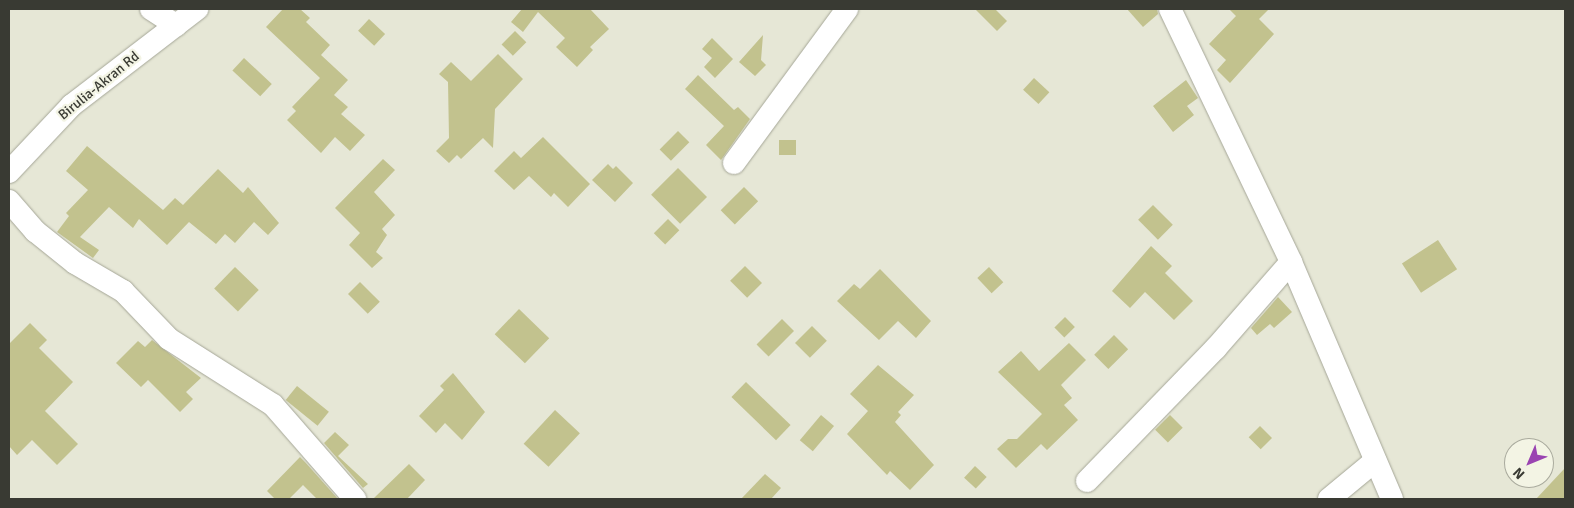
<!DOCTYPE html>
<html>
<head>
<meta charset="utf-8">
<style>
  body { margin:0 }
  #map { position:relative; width:1574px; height:508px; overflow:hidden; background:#e6e7d6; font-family:Signika,sans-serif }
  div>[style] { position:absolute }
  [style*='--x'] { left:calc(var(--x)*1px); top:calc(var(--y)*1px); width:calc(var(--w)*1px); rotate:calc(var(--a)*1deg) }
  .building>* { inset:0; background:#c2c28e; transform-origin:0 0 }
  .roads { filter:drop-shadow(0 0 1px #a5a697) drop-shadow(0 0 1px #a5a697) }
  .minor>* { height:22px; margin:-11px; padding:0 11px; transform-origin:11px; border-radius:11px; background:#fff }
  span { translate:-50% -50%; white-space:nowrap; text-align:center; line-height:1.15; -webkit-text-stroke:4.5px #f3f4e4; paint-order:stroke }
  .street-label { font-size:14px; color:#393a33 }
  .frame { position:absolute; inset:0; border:10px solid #393a33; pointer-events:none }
  .north { position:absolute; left:1504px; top:438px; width:50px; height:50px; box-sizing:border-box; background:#f3f4e4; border:1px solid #a9aa9d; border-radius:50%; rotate:225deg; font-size:14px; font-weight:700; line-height:20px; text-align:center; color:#393a33 }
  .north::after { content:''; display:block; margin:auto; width:18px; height:22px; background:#9a44b1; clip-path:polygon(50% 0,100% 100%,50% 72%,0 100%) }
</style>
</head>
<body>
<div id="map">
  <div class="building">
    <div style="clip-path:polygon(283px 9px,300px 9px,310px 18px,306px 22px,330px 45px,321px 55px,348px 80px,334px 95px,348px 107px,341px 114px,365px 135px,350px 151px,335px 137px,321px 153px,287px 120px,296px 111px,292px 107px,320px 78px,266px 27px)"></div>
    <div style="clip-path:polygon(522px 9px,590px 9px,609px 29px,590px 47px,593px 50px,577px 67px,556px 47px,565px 38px,538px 12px,523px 32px,511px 22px)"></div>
    <div style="clip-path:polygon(975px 9px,995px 9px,1007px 21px,997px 31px)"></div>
    <div style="clip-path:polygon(1127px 9px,1157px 9px,1158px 14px,1143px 27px)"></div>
    <div style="clip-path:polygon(1229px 9px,1269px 9px,1259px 19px,1274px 34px,1230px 83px,1217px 70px,1226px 60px,1209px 44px,1236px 16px)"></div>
    <div style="left:369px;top:19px;width:22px;height:16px;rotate:43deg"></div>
    <div style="left:515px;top:31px;width:16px;height:19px;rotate:45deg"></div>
    <div style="clip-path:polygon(763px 35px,761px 60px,766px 65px,755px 76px,739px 62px)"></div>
    <div style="clip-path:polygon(712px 38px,733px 59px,715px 78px,704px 67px,712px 58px,702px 49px)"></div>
    <div style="clip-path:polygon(498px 54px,523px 79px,495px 109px,493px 148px,483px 138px,461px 159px,457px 155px,449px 163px,436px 151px,449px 138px,448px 82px,439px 74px,451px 62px,471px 81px)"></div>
    <div style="left:244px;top:58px;width:38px;height:17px;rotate:43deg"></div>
    <div style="clip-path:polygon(698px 75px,734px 110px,738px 107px,750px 119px,721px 160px,706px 145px,724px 126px,685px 89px)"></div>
    <div style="left:1034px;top:78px;width:21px;height:16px;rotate:43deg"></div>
    <div style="clip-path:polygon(1186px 80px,1198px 98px,1187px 106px,1194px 115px,1173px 132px,1153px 106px)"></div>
    <div style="left:678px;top:131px;width:16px;height:26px;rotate:45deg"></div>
    <div style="clip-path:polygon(543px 137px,590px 184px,568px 207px,554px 193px,551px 197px,529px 176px,514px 190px,494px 171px,514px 151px,521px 158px)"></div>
    <div style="left:779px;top:140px;width:17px;height:15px"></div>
    <div style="clip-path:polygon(87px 146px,163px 210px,175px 198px,183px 205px,218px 169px,243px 193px,248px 187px,279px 223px,268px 235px,254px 222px,235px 243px,225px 234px,216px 244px,189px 222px,167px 245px,139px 219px,133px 228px,109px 207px,80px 237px,99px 250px,93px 258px,57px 232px,69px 216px,66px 213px,88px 190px,66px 171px)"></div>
    <div style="clip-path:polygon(383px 159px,395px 170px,374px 192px,395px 215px,382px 229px,387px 235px,376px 252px,383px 258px,372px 268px,349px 245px,360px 233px,335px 208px)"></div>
    <div style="clip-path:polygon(608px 164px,613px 169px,616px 166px,633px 183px,615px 202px,592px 180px)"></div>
    <div style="left:678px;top:168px;width:41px;height:38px;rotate:45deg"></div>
    <div style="left:744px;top:187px;width:20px;height:33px;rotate:45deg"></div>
    <div style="left:1153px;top:205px;width:28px;height:21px;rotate:45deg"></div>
    <div style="left:668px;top:219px;width:16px;height:20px;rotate:45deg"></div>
    <div style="left:1438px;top:240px;width:35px;height:43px;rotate:57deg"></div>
    <div style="clip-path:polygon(1151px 246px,1172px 266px,1165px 273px,1193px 301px,1174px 320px,1145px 292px,1130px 308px,1112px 291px)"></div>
    <div style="left:745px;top:266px;width:24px;height:21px;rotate:45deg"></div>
    <div style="left:235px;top:267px;width:33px;height:30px;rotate:44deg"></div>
    <div style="left:989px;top:267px;width:21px;height:16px;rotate:47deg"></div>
    <div style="clip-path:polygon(880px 269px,931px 321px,916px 338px,898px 321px,879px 340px,837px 301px,854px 284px,860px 289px)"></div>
    <div style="left:360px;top:282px;width:28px;height:17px;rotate:45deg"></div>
    <div style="clip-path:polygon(1278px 297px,1292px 312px,1274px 328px,1270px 324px,1257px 335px,1251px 328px)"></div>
    <div style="left:519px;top:309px;width:42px;height:35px;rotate:44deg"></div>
    <div style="left:1065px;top:317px;width:14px;height:15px;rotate:45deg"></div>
    <div style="left:782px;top:319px;width:17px;height:36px;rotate:45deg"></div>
    <div style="clip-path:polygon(30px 323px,47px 340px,39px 348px,73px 382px,45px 411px,78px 444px,57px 465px,32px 440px,17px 455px,9px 446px,9px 344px)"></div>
    <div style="left:812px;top:326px;width:21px;height:24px;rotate:45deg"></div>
    <div style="left:1114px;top:335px;width:20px;height:28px;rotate:45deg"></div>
    <div style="clip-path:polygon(152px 340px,201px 378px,186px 392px,193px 399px,180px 412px,148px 380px,141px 387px,116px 363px,138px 341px,145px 347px)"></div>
    <div style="clip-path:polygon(1069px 343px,1086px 360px,1061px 385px,1072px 398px,1064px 405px,1078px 420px,1047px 450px,1041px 444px,1016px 468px,997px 449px,1008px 439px,1017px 439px,1042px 414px,998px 372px,1021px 351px,1039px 371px)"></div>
    <div style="clip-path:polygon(878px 365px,914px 395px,898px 412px,901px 415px,895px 422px,934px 465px,910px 490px,890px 471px,887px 475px,847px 434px,868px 411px,850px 394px)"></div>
    <div style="clip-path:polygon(453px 373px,485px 412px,462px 440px,445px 423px,436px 433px,419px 416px,444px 390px,440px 386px)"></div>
    <div style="left:746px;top:382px;width:62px;height:21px;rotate:44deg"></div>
    <div style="left:297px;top:386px;width:41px;height:18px;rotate:39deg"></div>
    <div style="left:555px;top:410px;width:34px;height:46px;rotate:43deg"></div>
    <div style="left:821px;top:415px;width:17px;height:33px;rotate:40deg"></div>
    <div style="left:1170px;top:415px;width:18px;height:21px;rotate:45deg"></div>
    <div style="left:1260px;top:426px;width:17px;height:16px;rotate:45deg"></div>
    <div style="clip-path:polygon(335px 432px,349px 445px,338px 456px,368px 484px,363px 488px,324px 443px)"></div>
    <div style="clip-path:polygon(300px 457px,305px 462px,338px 499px,317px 499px,303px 485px,289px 499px,275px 499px,267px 491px)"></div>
    <div style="clip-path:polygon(409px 464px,425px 480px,407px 499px,373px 499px)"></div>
    <div style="left:975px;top:466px;width:16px;height:16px;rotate:43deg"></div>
    <div style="clip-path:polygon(1565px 468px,1565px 499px,1536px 499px)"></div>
    <div style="clip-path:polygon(765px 474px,781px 488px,771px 499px,741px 499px)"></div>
  </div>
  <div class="roads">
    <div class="minor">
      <div style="--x:151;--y:9;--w:30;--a:33"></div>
      <div style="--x:1170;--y:9;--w:280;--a:64.4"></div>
      <div style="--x:1291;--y:262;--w:258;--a:66.9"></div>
      <div style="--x:734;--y:163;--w:191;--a:-53.7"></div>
      <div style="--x:9;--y:172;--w:92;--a:-46.8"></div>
      <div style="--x:72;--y:105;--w:158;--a:-37.5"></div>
      <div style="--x:9;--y:201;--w:40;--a:49"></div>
      <div style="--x:35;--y:231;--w:51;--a:38.7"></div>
      <div style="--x:75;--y:263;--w:56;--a:30.3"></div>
      <div style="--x:123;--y:291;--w:66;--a:46.2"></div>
      <div style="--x:169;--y:339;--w:123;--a:32.4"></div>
      <div style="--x:273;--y:405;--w:125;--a:48.9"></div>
      <div style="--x:1087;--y:481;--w:185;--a:-45.9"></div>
      <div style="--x:1216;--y:348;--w:114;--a:-48.9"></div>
      <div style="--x:1329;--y:499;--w:60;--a:-39.6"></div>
    </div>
  </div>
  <div class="street-label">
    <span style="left:99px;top:86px;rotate:-39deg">Birulia-Akran Rd</span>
  </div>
  <div class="frame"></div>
  <div class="north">N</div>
</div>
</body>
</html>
